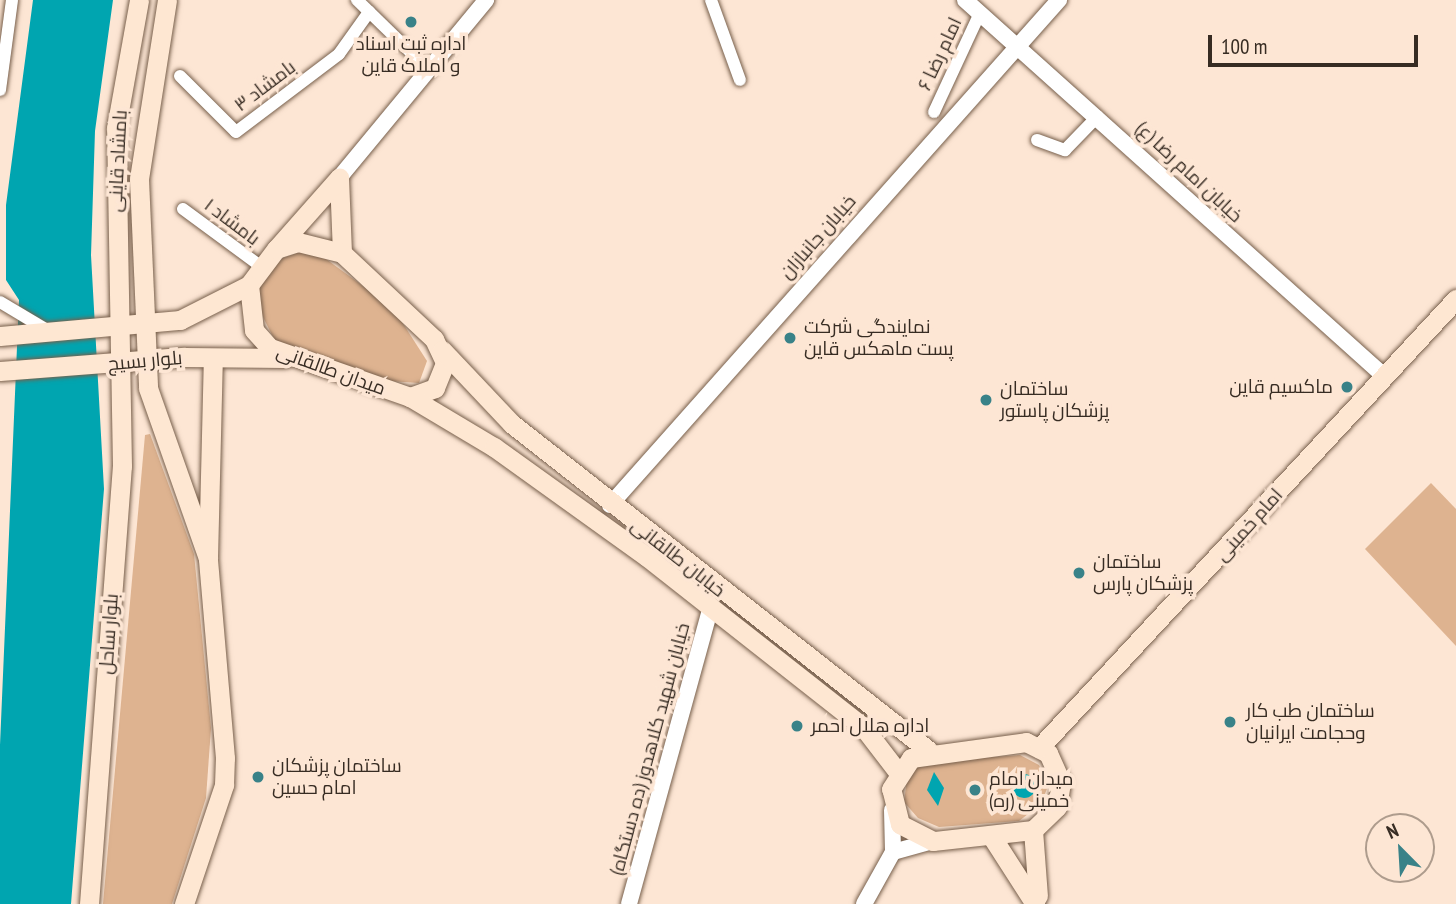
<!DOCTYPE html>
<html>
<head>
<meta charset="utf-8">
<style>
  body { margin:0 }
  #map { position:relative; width:1456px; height:904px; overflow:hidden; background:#fde6d4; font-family:"PT Sans Narrow",Cairo,sans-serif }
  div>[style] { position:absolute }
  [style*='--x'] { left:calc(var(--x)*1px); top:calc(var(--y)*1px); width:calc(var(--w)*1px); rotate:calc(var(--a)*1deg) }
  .green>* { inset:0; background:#deb390 }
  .water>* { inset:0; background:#00a5b0 }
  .round { border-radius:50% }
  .roads { filter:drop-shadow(0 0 2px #775f4b) drop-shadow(0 0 2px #775f4b) }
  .minor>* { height:12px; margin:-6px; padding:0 6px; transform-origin:6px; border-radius:6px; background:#fff }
  .tertiary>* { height:16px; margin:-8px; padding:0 8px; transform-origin:8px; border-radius:8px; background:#fff }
  .secondary>* { height:19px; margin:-9.5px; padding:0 9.5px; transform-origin:9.5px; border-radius:9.5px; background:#fee7d2 }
  .dots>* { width:19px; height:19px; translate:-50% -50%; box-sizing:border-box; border:4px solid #fde6d4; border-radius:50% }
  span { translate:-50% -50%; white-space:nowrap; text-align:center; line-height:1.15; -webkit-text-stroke:7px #fde6d4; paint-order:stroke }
  .poi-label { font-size:19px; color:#372c23 }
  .left { translate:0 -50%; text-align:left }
  .right { translate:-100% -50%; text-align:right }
  .street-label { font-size:19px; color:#372c23 }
  .north { position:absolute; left:1365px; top:813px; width:70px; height:70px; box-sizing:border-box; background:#fde6d4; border:2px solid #ae9c8d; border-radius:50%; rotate:336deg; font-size:19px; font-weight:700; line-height:28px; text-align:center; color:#372c23 }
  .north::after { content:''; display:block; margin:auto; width:24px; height:32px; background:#398288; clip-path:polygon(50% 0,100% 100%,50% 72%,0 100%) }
  .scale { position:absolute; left:1208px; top:35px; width:210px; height:32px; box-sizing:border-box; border:4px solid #372c23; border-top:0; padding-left:9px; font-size:21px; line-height:24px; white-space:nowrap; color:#372c23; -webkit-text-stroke:5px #fde6d4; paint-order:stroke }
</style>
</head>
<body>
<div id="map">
  <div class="green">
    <div style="clip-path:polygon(311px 248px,393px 308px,427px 361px,419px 383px,389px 381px,276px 343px,255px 301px,262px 276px,283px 258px)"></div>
    <div style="clip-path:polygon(150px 434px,194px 554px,211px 728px,206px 798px,172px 904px,103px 904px,145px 435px)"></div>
    <div style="clip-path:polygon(1431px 483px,1456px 509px,1456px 646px,1365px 549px)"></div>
    <div style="clip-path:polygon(1020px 755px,1039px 765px,1048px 786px,1041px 804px,1019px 821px,939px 827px,918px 818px,904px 802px,908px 771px,922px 762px)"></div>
  </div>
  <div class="water">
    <div style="clip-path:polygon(33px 0,113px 0,95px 131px,91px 255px,104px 489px,71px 904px,0 904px,0 745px,19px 300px,6px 280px,6px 205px)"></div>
    <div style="clip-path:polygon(934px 772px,944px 788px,938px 806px,927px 790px)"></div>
    <div class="round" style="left:1012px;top:774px;width:24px;height:24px"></div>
  </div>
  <div class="roads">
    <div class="minor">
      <div style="--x:357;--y:0;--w:98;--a:44.2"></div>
      <div style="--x:711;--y:0;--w:85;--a:70.1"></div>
      <div style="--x:180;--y:76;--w:79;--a:45"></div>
      <div style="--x:236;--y:132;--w:129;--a:-37.1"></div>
      <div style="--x:339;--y:54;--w:52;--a:-54.5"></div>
      <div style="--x:0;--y:90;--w:91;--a:-82.4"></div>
      <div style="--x:934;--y:112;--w:109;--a:-65.1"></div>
      <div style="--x:1037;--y:140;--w:30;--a:20"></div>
      <div style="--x:1065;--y:150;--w:47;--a:-45.9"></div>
      <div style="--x:183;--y:209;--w:94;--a:36.4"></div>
      <div style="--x:0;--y:302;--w:55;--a:30.8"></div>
    </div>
    <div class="tertiary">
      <div style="--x:965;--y:0;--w:563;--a:41.9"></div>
      <div style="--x:339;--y:178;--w:231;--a:-50.4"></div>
      <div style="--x:610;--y:505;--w:676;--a:-48.36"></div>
      <div style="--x:892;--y:810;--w:42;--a:88.6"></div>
      <div style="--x:893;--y:852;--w:41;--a:-15.4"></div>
      <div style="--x:629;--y:904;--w:309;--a:-74.6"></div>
      <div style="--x:864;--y:904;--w:60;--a:-60.9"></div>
    </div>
    <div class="secondary">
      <div style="--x:167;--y:0;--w:181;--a:98.9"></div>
      <div style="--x:139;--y:179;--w:209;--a:87.5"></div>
      <div style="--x:148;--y:388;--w:180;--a:70.6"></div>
      <div style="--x:339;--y:178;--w:75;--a:87.7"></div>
      <div style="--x:298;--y:242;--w:45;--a:14"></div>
      <div style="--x:342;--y:253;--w:126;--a:43.1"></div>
      <div style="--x:434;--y:339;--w:26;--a:65"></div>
      <div style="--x:445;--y:363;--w:27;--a:112"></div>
      <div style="--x:435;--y:388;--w:27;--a:160"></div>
      <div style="--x:410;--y:397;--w:148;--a:-160.7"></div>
      <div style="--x:270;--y:348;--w:24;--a:-132"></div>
      <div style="--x:254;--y:330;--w:45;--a:-96.3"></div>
      <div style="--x:249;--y:285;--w:45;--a:-53.1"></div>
      <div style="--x:276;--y:249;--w:23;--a:-18"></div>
      <div style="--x:277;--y:248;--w:94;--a:-48.5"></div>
      <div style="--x:0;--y:336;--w:181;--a:-5.1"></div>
      <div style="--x:180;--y:320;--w:77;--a:-26.9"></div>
      <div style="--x:442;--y:350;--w:102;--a:46.6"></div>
      <div style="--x:512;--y:424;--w:529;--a:38.08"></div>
      <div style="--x:0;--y:371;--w:185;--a:-4.4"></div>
      <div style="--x:184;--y:357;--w:101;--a:0.6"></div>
      <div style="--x:410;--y:397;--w:98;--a:30.8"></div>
      <div style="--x:494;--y:447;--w:188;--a:35.7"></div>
      <div style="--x:647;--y:557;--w:276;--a:38.2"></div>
      <div style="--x:864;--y:728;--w:54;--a:52.5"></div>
      <div style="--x:1026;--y:742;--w:25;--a:27"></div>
      <div style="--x:1048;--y:753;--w:32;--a:66"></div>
      <div style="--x:1061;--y:782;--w:25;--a:99"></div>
      <div style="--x:1057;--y:807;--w:33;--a:136"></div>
      <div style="--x:1033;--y:830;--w:101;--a:173.7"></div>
      <div style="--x:933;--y:841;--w:37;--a:-153"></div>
      <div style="--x:900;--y:824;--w:36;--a:-104"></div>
      <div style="--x:891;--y:789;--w:37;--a:-57"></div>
      <div style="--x:911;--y:758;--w:116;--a:-7.9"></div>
      <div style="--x:1039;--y:748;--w:613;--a:-47.12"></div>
      <div style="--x:1033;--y:830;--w:66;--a:85.7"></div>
      <div style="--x:992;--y:837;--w:80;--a:57.3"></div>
      <div style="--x:89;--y:904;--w:439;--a:-85.7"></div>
      <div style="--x:122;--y:466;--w:338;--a:-91"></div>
      <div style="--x:116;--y:128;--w:130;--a:-79.8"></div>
      <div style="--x:184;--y:904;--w:126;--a:-71.4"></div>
      <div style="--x:224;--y:785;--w:27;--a:-88"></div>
      <div style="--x:225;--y:758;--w:201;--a:-94.9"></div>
      <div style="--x:208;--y:558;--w:200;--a:-88.6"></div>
    </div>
  </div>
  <div class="dots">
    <div style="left:411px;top:22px;background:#398288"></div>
    <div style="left:790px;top:338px;background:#398288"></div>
    <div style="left:1347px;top:387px;background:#398288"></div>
    <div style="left:986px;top:400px;background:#398288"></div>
    <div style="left:1079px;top:573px;background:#398288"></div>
    <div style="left:1230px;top:722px;background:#398288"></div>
    <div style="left:797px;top:726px;background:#398288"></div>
    <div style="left:258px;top:777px;background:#398288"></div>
    <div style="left:975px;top:790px;background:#398288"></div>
  </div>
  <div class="poi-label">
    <span style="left:411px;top:55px">اداره ثبت اسناد<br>و املاک قاین</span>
    <span class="left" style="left:804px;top:338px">نمایندگی شرکت<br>پست ماهکس قاین</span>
    <span class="right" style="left:1333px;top:387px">ماکسیم قاین</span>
    <span class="left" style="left:1000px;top:400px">ساختمان<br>پزشکان پاستور</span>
    <span class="left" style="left:1093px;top:573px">ساختمان<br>پزشکان پارس</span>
    <span class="left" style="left:1246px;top:722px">ساختمان طب کار<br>و‌حجامت ایرانیان</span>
    <span class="left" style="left:811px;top:726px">اداره هلال احمر</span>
    <span class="left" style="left:272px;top:777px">ساختمان پزشکان<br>امام حسین</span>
    <span class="left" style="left:989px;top:790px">میدان امام<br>خمینی (ره)</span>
  </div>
  <div class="street-label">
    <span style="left:940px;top:54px;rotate:-65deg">امام رضا ۶</span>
    <span style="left:265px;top:86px;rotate:-37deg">بامشاد ۳</span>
    <span style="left:118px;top:161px;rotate:-87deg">بامشاد قاینی</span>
    <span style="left:1189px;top:172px;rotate:43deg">خیابان امام رضا (ع)</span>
    <span style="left:232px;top:222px;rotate:37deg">بامشاد ۱</span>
    <span style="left:818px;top:237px;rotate:-49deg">خیابان جانبازان</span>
    <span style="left:145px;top:361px;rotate:-5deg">بلوار بسیج</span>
    <span style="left:331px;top:370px;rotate:20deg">میدان طالقانی</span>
    <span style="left:1249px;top:525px;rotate:-48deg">امام خمینی</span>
    <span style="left:678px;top:558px;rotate:38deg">خیابان طالقانی</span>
    <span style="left:109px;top:634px;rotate:-86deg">بلوار ساحل</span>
    <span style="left:650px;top:749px;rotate:-75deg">خیابان شهید کلاهدوز (ده دستگاه)</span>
  </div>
  <div class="north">N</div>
  <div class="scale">100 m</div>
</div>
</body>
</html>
